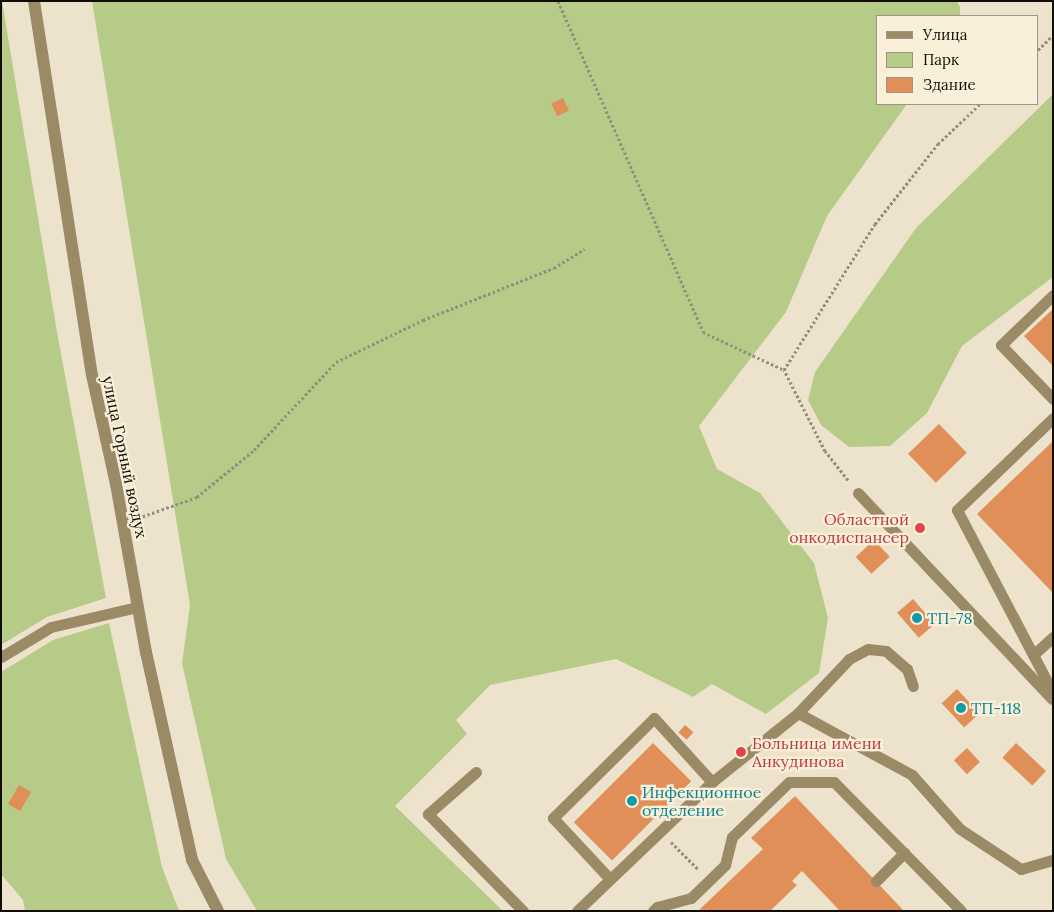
<!DOCTYPE html>
<html>
<head>
<meta charset="utf-8">
<style>
  body { margin:0 }
  #map { position:relative; width:1054px; height:912px; overflow:hidden; background:#ede3cc; font-family:Lora,serif }
  div>[style] { position:absolute }
  [style*='--x'] { left:calc(var(--x)*1px); top:calc(var(--y)*1px); width:calc(var(--w)*1px); rotate:calc(var(--a)*1deg) }
  .green>* { inset:0; background:#b7cb88 }
  .building>* { inset:0; background:#df8f57; transform-origin:0 0 }
  .path>* { height:3px; margin-top:-1.5px; transform-origin:0; background:repeating-linear-gradient(90deg,#948c7c 0 2.5px,transparent 0 5px) }
  .lane>* { height:11px; margin:-5.5px; padding:0 5.5px; transform-origin:5.5px; border-radius:5.5px; background:#9a8b66 }
  .street>* { height:12px; margin:-6px; padding:0 6px; transform-origin:6px; border-radius:6px; background:#9a8b66 }
  .dots>* { width:14px; height:14px; translate:-50% -50%; box-sizing:border-box; border:2px solid #faf0d9; border-radius:50% }
  span { translate:-50% -50%; white-space:nowrap; text-align:center; line-height:1.15; -webkit-text-stroke:4.5px #faf0d9; paint-order:stroke }
  .street-label { font-size:16px; color:#110d06 }
  .health-label { font-size:16px; color:#be3a42 }
  .right { translate:-100% -50%; text-align:right }
  .left { translate:0 -50%; text-align:left }
  .culture-label { font-size:16px; color:#0d838f }
  .frame { position:absolute; inset:0; border:2px solid #110d06; pointer-events:none }
  .legend { position:absolute; left:876px; top:15px; width:162px; height:90px; box-sizing:border-box; background:#faf0d9; border:1px solid #9d9585; margin:0; padding:6px 9px; list-style:none; font-size:15px; color:#110d06 }
  .legend li { display:flex; align-items:center; gap:10px; height:25px }
  .legend b { width:25px; border:1px solid #9d9585 }
</style>
</head>
<body>
<div id="map">
  <div class="green">
    <div style="clip-path:polygon(2px 1px,57px 332px,106px 598px,47px 617px,1px 645px)"></div>
    <div style="clip-path:polygon(92px 1px,957px 1px,960px 7px,960px 16px,878px 16px,878px 104px,907px 104px,827px 216px,786px 312px,699px 426px,717px 469px,760px 493px,814px 563px,828px 618px,819px 673px,766px 714px,712px 684px,693px 697px,616px 659px,490px 685px,456px 720px,467px 734px,395px 806px,503px 911px,257px 911px,226px 859px,182px 663px,190px 605px)"></div>
    <div style="clip-path:polygon(1053px 94px,1053px 277px,962px 346px,927px 413px,890px 446px,849px 447px,821px 425px,808px 400px,815px 372px,916px 228px)"></div>
    <div style="clip-path:polygon(109px 623px,162px 867px,179px 911px,25px 911px,23px 900px,1px 874px,1px 672px,53px 640px)"></div>
  </div>
  <div class="building">
    <div style="left:563px;top:98px;width:14px;height:13px;rotate:65deg"></div>
    <div style="clip-path:polygon(1053px 309px,1053px 366px,1024px 336px)"></div>
    <div style="left:939px;top:424px;width:40px;height:43px;rotate:46deg"></div>
    <div style="clip-path:polygon(1053px 441px,1053px 593px,977px 514px)"></div>
    <div style="left:874px;top:540px;width:23px;height:25px;rotate:47deg"></div>
    <div style="left:913px;top:599px;width:33px;height:21px;rotate:49deg"></div>
    <div style="left:957px;top:689px;width:33px;height:21px;rotate:47deg"></div>
    <div style="left:685px;top:725px;width:11px;height:10px;rotate:41deg"></div>
    <div style="left:653px;top:743px;width:54px;height:112px;rotate:45deg"></div>
    <div style="left:1016px;top:743px;width:41px;height:20px;rotate:43deg"></div>
    <div style="left:967px;top:748px;width:19px;height:18px;rotate:47deg"></div>
    <div style="left:19px;top:785px;width:14px;height:22px;rotate:30deg"></div>
    <div style="clip-path:polygon(795px 796px,904px 911px,840px 911px,802px 871px,792px 881px,797px 885px,770px 911px,698px 911px,763px 849px,751px 838px)"></div>
  </div>
  <div class="path">
    <div style="--x:558;--y:1;--w:361;--a:66.3"></div>
    <div style="--x:703;--y:332;--w:89;--a:25.1"></div>
    <div style="--x:1038;--y:50;--w:18;--a:-45"></div>
    <div style="--x:848;--y:480;--w:37;--a:-128"></div>
    <div style="--x:825;--y:451;--w:91;--a:-116.8"></div>
    <div style="--x:784;--y:370;--w:172;--a:-58.1"></div>
    <div style="--x:875;--y:224;--w:102;--a:-51.8"></div>
    <div style="--x:938;--y:144;--w:58;--a:-43.6"></div>
    <div style="--x:138;--y:518;--w:63;--a:-19.6"></div>
    <div style="--x:197;--y:497;--w:74;--a:-39.5"></div>
    <div style="--x:254;--y:450;--w:120;--a:-47"></div>
    <div style="--x:336;--y:362;--w:97;--a:-25.8"></div>
    <div style="--x:423;--y:320;--w:141;--a:-21.7"></div>
    <div style="--x:554;--y:268;--w:36;--a:-32"></div>
    <div style="--x:671;--y:842;--w:38;--a:45"></div>
  </div>
  <div class="lane">
    <div style="--x:1053;--y:295;--w:72;--a:136.1"></div>
    <div style="--x:1001;--y:345;--w:75;--a:46.1"></div>
    <div style="--x:1053;--y:418;--w:133;--a:136.2"></div>
    <div style="--x:957;--y:510;--w:207;--a:62.3"></div>
    <div style="--x:858;--y:493;--w:283;--a:46.7"></div>
    <div style="--x:1033;--y:655;--w:27;--a:-42"></div>
    <div style="--x:1;--y:657;--w:58;--a:-31"></div>
    <div style="--x:51;--y:627;--w:88;--a:-13.1"></div>
    <div style="--x:798;--y:713;--w:74;--a:-46.6"></div>
    <div style="--x:849;--y:659;--w:21;--a:-28"></div>
    <div style="--x:868;--y:649;--w:18;--a:6"></div>
    <div style="--x:886;--y:651;--w:28;--a:41"></div>
    <div style="--x:907;--y:669;--w:18;--a:71"></div>
    <div style="--x:476;--y:772;--w:64;--a:138.8"></div>
    <div style="--x:428;--y:814;--w:136;--a:45.6"></div>
    <div style="--x:609;--y:878;--w:82;--a:-133"></div>
    <div style="--x:553;--y:818;--w:142;--a:-44.7"></div>
    <div style="--x:654;--y:718;--w:86;--a:47.8"></div>
    <div style="--x:712;--y:782;--w:110;--a:-38.7"></div>
    <div style="--x:798;--y:713;--w:130;--a:28.5"></div>
    <div style="--x:912;--y:775;--w:72;--a:48.4"></div>
    <div style="--x:960;--y:829;--w:73;--a:33.3"></div>
    <div style="--x:1021;--y:869;--w:33;--a:-16"></div>
    <div style="--x:876;--y:881;--w:40;--a:-45"></div>
    <div style="--x:577;--y:911;--w:187;--a:-43.7"></div>
    <div style="--x:653;--y:911;--w:6;--a:-45"></div>
    <div style="--x:657;--y:907;--w:35;--a:-15"></div>
    <div style="--x:691;--y:898;--w:47;--a:-44.1"></div>
    <div style="--x:725;--y:865;--w:29;--a:-76"></div>
    <div style="--x:732;--y:837;--w:79;--a:-44"></div>
    <div style="--x:789;--y:782;--w:45;--a:0"></div>
    <div style="--x:834;--y:782;--w:181;--a:45.4"></div>
  </div>
  <div class="street">
    <div style="--x:34;--y:1;--w:378;--a:81.2"></div>
    <div style="--x:92;--y:375;--w:112;--a:77.6"></div>
    <div style="--x:116;--y:484;--w:171;--a:79.9"></div>
    <div style="--x:146;--y:652;--w:213;--a:77.5"></div>
    <div style="--x:192;--y:860;--w:57;--a:63"></div>
  </div>
  <div class="dots">
    <div style="left:920px;top:528px;background:#e0444e"></div>
    <div style="left:917px;top:618px;background:#0f9aa8"></div>
    <div style="left:961px;top:708px;background:#0f9aa8"></div>
    <div style="left:741px;top:752px;background:#e0444e"></div>
    <div style="left:632px;top:801px;background:#0f9aa8"></div>
  </div>
  <div class="street-label">
    <span style="left:125px;top:457px;rotate:78deg">улица Горный воздух</span>
  </div>
  <div class="health-label">
    <span class="right" style="left:909px;top:528px">Областной<br>онкодиспансер</span>
    <span class="left" style="left:752px;top:752px">Больница имени<br>Анкудинова</span>
  </div>
  <div class="culture-label">
    <span class="left" style="left:927px;top:618px">ТП-78</span>
    <span class="left" style="left:971px;top:708px">ТП-118</span>
    <span class="left" style="left:642px;top:801px">Инфекционное<br>отделение</span>
  </div>
  <div class="frame"></div>
  <ul class="legend">
  <li><b style="height:6px;background:#9a8b66"></b>Улица</li>
  <li><b style="height:14px;background:#b7cb88"></b>Парк</li>
  <li><b style="height:14px;background:#df8f57"></b>Здание</li>
  </ul>
</div>
</body>
</html>
